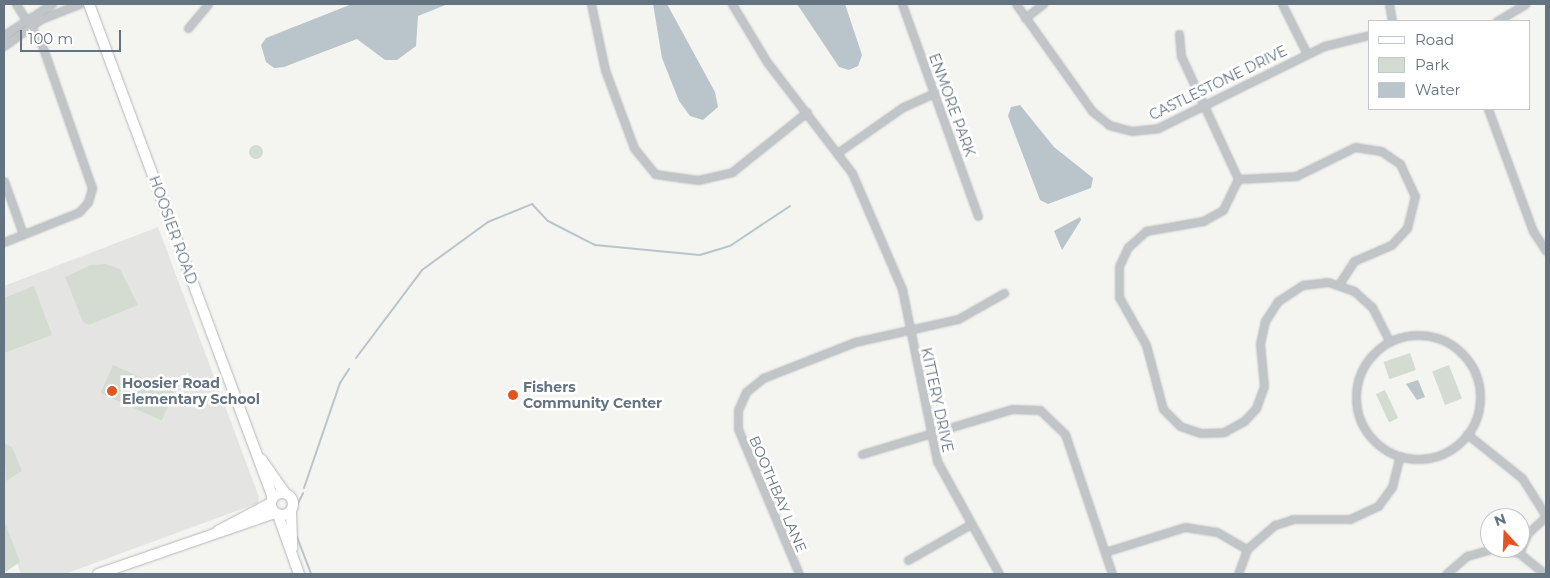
<!DOCTYPE html>
<html>
<head>
<meta charset="utf-8">
<style>
  body { margin:0 }
  #map { position:relative; width:1550px; height:578px; overflow:hidden; background:#f4f4f0; font-family:Montserrat,sans-serif }
  div>[style] { position:absolute }
  [style*='--x'] { left:calc(var(--x)*1px); top:calc(var(--y)*1px); width:calc(var(--w)*1px); rotate:calc(var(--a)*1deg) }
  .built>* { inset:0; background:#e4e5e3 }
  .green>* { inset:0; background:#d4dbd1; transform-origin:0 0 }
  .round { border-radius:50% }
  .water>* { inset:0; background:#bac5cb }
  .stream>* { height:2px; margin:-1px; padding:0 1px; transform-origin:1px; border-radius:1px; background:#bac5cb }
  .roads { filter:drop-shadow(0 0 1px #b4b8bc) drop-shadow(0 0 1px #b4b8bc) }
  .street>* { height:7px; margin:-3.5px; padding:0 3.5px; transform-origin:3.5px; border-radius:3.5px; background:#c1c5c8 }
  .street>.ring { margin:-3.5px; padding:0; box-sizing:content-box; background:none; border:7px solid #c1c5c8; border-radius:50% }
  .secondary>* { height:10px; margin:-5px; padding:0 5px; transform-origin:5px; border-radius:5px; background:#fff }
  .secondary>.ring { margin:-5px; padding:0; box-sizing:content-box; background:none; border:10px solid #fff; border-radius:50% }
  .dots>* { width:14px; height:14px; translate:-50% -50%; box-sizing:border-box; border:2px solid #fff; border-radius:50% }
  span { translate:-50% -50%; white-space:nowrap; text-align:center; line-height:1.15; -webkit-text-stroke:5px #fff; paint-order:stroke }
  .street-label { font-size:14px; color:#637381 }
  .poi-label { font-size:14px; color:#637381; font-weight:700 }
  .left { translate:0 -50%; text-align:left }
  .frame { position:absolute; inset:0; border:5px solid #637381; pointer-events:none }
  .legend { position:absolute; left:1368px; top:20px; width:162px; height:90px; box-sizing:border-box; background:#fff; border:1px solid #c1c7cd; margin:0; padding:6px 9px; list-style:none; font-size:15px; color:#637381 }
  .legend li { display:flex; align-items:center; gap:10px; height:25px }
  .legend b { width:25px; border:1px solid #c1c7cd }
  .north { position:absolute; left:1480px; top:508px; width:50px; height:50px; box-sizing:border-box; background:#fff; border:1px solid #c1c7cd; border-radius:50%; rotate:340deg; font-size:14px; font-weight:700; line-height:20px; text-align:center; color:#637381 }
  .north::after { content:''; display:block; margin:auto; width:18px; height:22px; background:#e5531f; clip-path:polygon(50% 0,100% 100%,50% 72%,0 100%) }
  .scale { position:absolute; left:20px; top:30px; width:101px; height:22px; box-sizing:border-box; border:2px solid #637381; border-top:0; padding-left:6px; font-size:15px; line-height:18px; white-space:nowrap; color:#637381; -webkit-text-stroke:4px #fff; paint-order:stroke }
</style>
</head>
<body>
<div id="map">
  <div class="built">
    <div style="clip-path:polygon(158px 227px,259px 497px,258px 503px,65px 574px,21px 574px,4px 526px,4px 286px)"></div>
  </div>
  <div class="green">
    <div class="round" style="left:249px;top:145px;width:14px;height:14px"></div>
    <div style="clip-path:polygon(105px 264px,120px 269px,138px 305px,89px 325px,83px 322px,65px 277px,91px 265px)"></div>
    <div style="clip-path:polygon(34px 286px,52px 335px,4px 353px,4px 298px)"></div>
    <div style="left:1410px;top:353px;width:18px;height:28px;rotate:71deg"></div>
    <div style="left:113px;top:365px;width:67px;height:31px;rotate:24deg"></div>
    <div style="left:1449px;top:365px;width:36px;height:18px;rotate:69deg"></div>
    <div style="left:1385px;top:390px;width:31px;height:10px;rotate:65deg"></div>
    <div style="clip-path:polygon(4px 443px,12px 447px,22px 471px,6px 481px)"></div>
    <div style="clip-path:polygon(4px 520px,20px 562px,4px 573px)"></div>
  </div>
  <div class="water">
    <div style="clip-path:polygon(352px 4px,448px 4px,418px 16px,416px 46px,397px 60px,385px 60px,357px 39px,284px 67px,274px 68px,266px 62px,261px 45px,266px 38px)"></div>
    <div style="clip-path:polygon(653px 4px,667px 4px,715px 92px,718px 107px,703px 120px,690px 116px,679px 101px,662px 58px)"></div>
    <div style="clip-path:polygon(797px 4px,845px 4px,862px 55px,858px 66px,849px 70px,839px 67px)"></div>
    <div style="clip-path:polygon(1020px 105px,1054px 147px,1093px 178px,1091px 188px,1048px 204px,1040px 200px,1008px 116px,1011px 107px)"></div>
    <div style="clip-path:polygon(1080px 217px,1081px 220px,1062px 250px,1054px 231px)"></div>
    <div style="clip-path:polygon(1418px 380px,1425px 397px,1417px 400px,1406px 384px)"></div>
  </div>
  <div class="stream">
    <div style="--x:356;--y:358;--w:110;--a:-53.1"></div>
    <div style="--x:422;--y:270;--w:82;--a:-36"></div>
    <div style="--x:488;--y:222;--w:48;--a:-22.2"></div>
    <div style="--x:532;--y:204;--w:23;--a:47"></div>
    <div style="--x:548;--y:221;--w:53;--a:27.1"></div>
    <div style="--x:595;--y:245;--w:105;--a:5.4"></div>
    <div style="--x:700;--y:255;--w:31;--a:-17"></div>
    <div style="--x:730;--y:246;--w:72;--a:-33.7"></div>
    <div style="--x:304;--y:488;--w:111;--a:-71.1"></div>
    <div style="--x:340;--y:383;--w:17;--a:-57"></div>
    <div style="--x:294;--y:511;--w:20;--a:-63"></div>
    <div style="--x:297;--y:537;--w:40;--a:69"></div>
  </div>
  <div class="roads">
    <div class="street">
      <div style="--x:591;--y:4;--w:67;--a:78"></div>
      <div style="--x:605;--y:70;--w:83;--a:69.6"></div>
      <div style="--x:634;--y:148;--w:33;--a:51"></div>
      <div style="--x:655;--y:174;--w:43;--a:7.9"></div>
      <div style="--x:698;--y:180;--w:35;--a:-13"></div>
      <div style="--x:732;--y:172;--w:96;--a:-38.7"></div>
      <div style="--x:732;--y:4;--w:68;--a:58.9"></div>
      <div style="--x:767;--y:62;--w:140;--a:52.6"></div>
      <div style="--x:852;--y:173;--w:126;--a:66.7"></div>
      <div style="--x:902;--y:289;--w:176;--a:78.5"></div>
      <div style="--x:937;--y:461;--w:129;--a:61.2"></div>
      <div style="--x:902;--y:4;--w:225;--a:70.3"></div>
      <div style="--x:1016;--y:4;--w:131;--a:54.6"></div>
      <div style="--x:1092;--y:111;--w:22;--a:39"></div>
      <div style="--x:1109;--y:125;--w:23;--a:15"></div>
      <div style="--x:1131;--y:131;--w:27;--a:-6"></div>
      <div style="--x:1158;--y:128;--w:185;--a:-26.3"></div>
      <div style="--x:1324;--y:46;--w:46;--a:-13.7"></div>
      <div style="--x:1282;--y:4;--w:56;--a:63.4"></div>
      <div style="--x:1389;--y:4;--w:17;--a:80"></div>
      <div style="--x:1025;--y:18;--w:23;--a:-38"></div>
      <div style="--x:1497;--y:21;--w:33;--a:-31"></div>
      <div style="--x:188;--y:28;--w:31;--a:-50"></div>
      <div style="--x:1179;--y:34;--w:22;--a:85"></div>
      <div style="--x:1181;--y:56;--w:136;--a:65.1"></div>
      <div style="--x:1238;--y:179;--w:34;--a:116"></div>
      <div style="--x:1223;--y:210;--w:23;--a:151"></div>
      <div style="--x:1203;--y:221;--w:58;--a:170"></div>
      <div style="--x:1146;--y:231;--w:24;--a:138"></div>
      <div style="--x:1128;--y:247;--w:21;--a:115"></div>
      <div style="--x:1119;--y:266;--w:31;--a:90"></div>
      <div style="--x:1119;--y:297;--w:55;--a:60.6"></div>
      <div style="--x:1146;--y:345;--w:66;--a:75.1"></div>
      <div style="--x:1163;--y:409;--w:24;--a:45"></div>
      <div style="--x:1180;--y:426;--w:21;--a:19"></div>
      <div style="--x:1200;--y:433;--w:24;--a:-2"></div>
      <div style="--x:1224;--y:432;--w:23;--a:-29"></div>
      <div style="--x:1244;--y:421;--w:18;--a:-47"></div>
      <div style="--x:1256;--y:408;--w:23;--a:-70"></div>
      <div style="--x:1264;--y:386;--w:42;--a:-95.4"></div>
      <div style="--x:1260;--y:344;--w:24;--a:-78"></div>
      <div style="--x:1265;--y:321;--w:24;--a:-57"></div>
      <div style="--x:1278;--y:301;--w:30;--a:-33"></div>
      <div style="--x:1303;--y:285;--w:25;--a:-7"></div>
      <div style="--x:1328;--y:282;--w:28;--a:19"></div>
      <div style="--x:1354;--y:291;--w:24;--a:42"></div>
      <div style="--x:1372;--y:307;--w:39;--a:63"></div>
      <div style="--x:4;--y:35;--w:57;--a:-32.9"></div>
      <div style="--x:4;--y:46;--w:46;--a:-36.1"></div>
      <div style="--x:41;--y:19;--w:41;--a:-21.5"></div>
      <div style="--x:1488;--y:109;--w:130;--a:69.8"></div>
      <div style="--x:1533;--y:231;--w:24;--a:57"></div>
      <div style="--x:840;--y:151;--w:77;--a:-34.9"></div>
      <div style="--x:903;--y:107;--w:35;--a:-24"></div>
      <div style="--x:1238;--y:179;--w:58;--a:-3"></div>
      <div style="--x:1296;--y:176;--w:66;--a:-26.2"></div>
      <div style="--x:1355;--y:147;--w:26;--a:9"></div>
      <div style="--x:1381;--y:151;--w:23;--a:34"></div>
      <div style="--x:1400;--y:164;--w:35;--a:65"></div>
      <div style="--x:1415;--y:196;--w:33;--a:104"></div>
      <div style="--x:1407;--y:228;--w:23;--a:133"></div>
      <div style="--x:1391;--y:245;--w:40;--a:156.6"></div>
      <div style="--x:1354;--y:261;--w:27;--a:123"></div>
      <div style="--x:4;--y:181;--w:56;--a:70.3"></div>
      <div style="--x:4;--y:242;--w:81;--a:-21.8"></div>
      <div style="--x:79;--y:212;--w:13;--a:-48"></div>
      <div style="--x:88;--y:202;--w:15;--a:-74"></div>
      <div style="--x:92;--y:188;--w:151;--a:-109.3"></div>
      <div style="--x:42;--y:45;--w:49;--a:-122.4"></div>
      <div class="ring" style="left:1356px;top:335px;width:117px;height:117px"></div>
      <div style="--x:1467;--y:434;--w:70;--a:38.7"></div>
      <div style="--x:1522;--y:478;--w:45;--a:57.7"></div>
      <div style="--x:862;--y:454;--w:157;--a:-16.7"></div>
      <div style="--x:1012;--y:409;--w:28;--a:2"></div>
      <div style="--x:1040;--y:410;--w:35;--a:44"></div>
      <div style="--x:1065;--y:434;--w:148;--a:71.4"></div>
      <div style="--x:1105;--y:552;--w:84;--a:-17.4"></div>
      <div style="--x:1185;--y:527;--w:32;--a:9"></div>
      <div style="--x:1217;--y:532;--w:34;--a:30"></div>
      <div style="--x:1519;--y:553;--w:22;--a:-66"></div>
      <div style="--x:1528;--y:533;--w:25;--a:-43"></div>
      <div style="--x:908;--y:560;--w:73;--a:-29.7"></div>
      <div style="--x:799;--y:574;--w:157;--a:-112.8"></div>
      <div style="--x:738;--y:429;--w:19;--a:-90"></div>
      <div style="--x:738;--y:410;--w:20;--a:-66"></div>
      <div style="--x:746;--y:392;--w:22;--a:-39"></div>
      <div style="--x:763;--y:378;--w:99;--a:-21.4"></div>
      <div style="--x:855;--y:342;--w:106;--a:-12.6"></div>
      <div style="--x:958;--y:319;--w:53;--a:-29.5"></div>
      <div style="--x:1238;--y:574;--w:27;--a:-70"></div>
      <div style="--x:1247;--y:549;--w:37;--a:-41"></div>
      <div style="--x:1275;--y:525;--w:19;--a:-18"></div>
      <div style="--x:1293;--y:519;--w:57;--a:0"></div>
      <div style="--x:1350;--y:519;--w:31;--a:-25"></div>
      <div style="--x:1378;--y:506;--w:24;--a:-54"></div>
      <div style="--x:1392;--y:487;--w:32;--a:-76"></div>
      <div style="--x:1446;--y:574;--w:28;--a:-41"></div>
      <div style="--x:1467;--y:556;--w:25;--a:-16"></div>
      <div style="--x:1491;--y:549;--w:28;--a:8"></div>
      <div style="--x:1519;--y:553;--w:33;--a:39"></div>
    </div>
    <div class="secondary">
      <div style="--x:89;--y:4;--w:527;--a:69.57"></div>
      <div style="--x:261;--y:459;--w:42;--a:54.8"></div>
      <div class="ring" style="left:271px;top:493px;width:12px;height:12px"></div>
      <div style="--x:291;--y:512;--w:36;--a:88"></div>
      <div style="--x:278;--y:515;--w:63;--a:70.4"></div>
      <div style="--x:218;--y:531;--w:60;--a:-27.8"></div>
      <div style="--x:98;--y:574;--w:187;--a:-19"></div>
    </div>
  </div>
  <div class="dots">
    <div style="left:112px;top:391px;background:#e5531f"></div>
    <div style="left:513px;top:395px;background:#e5531f"></div>
  </div>
  <div class="street-label">
    <span style="left:1218px;top:83px;rotate:-26deg">CASTLESTONE DRIVE</span>
    <span style="left:952px;top:105px;rotate:70deg">ENMORE PARK</span>
    <span style="left:173px;top:230px;rotate:70deg">HOOSIER ROAD</span>
    <span style="left:937px;top:400px;rotate:78deg">KITTERY DRIVE</span>
    <span style="left:778px;top:494px;rotate:67deg">BOOTHBAY LANE</span>
  </div>
  <div class="poi-label">
    <span class="left" style="left:122px;top:391px">Hoosier Road<br>Elementary School</span>
    <span class="left" style="left:523px;top:395px">Fishers<br>Community Center</span>
  </div>
  <div class="frame"></div>
  <ul class="legend">
  <li><b style="height:6px;background:#fff"></b>Road</li>
  <li><b style="height:14px;background:#d4dbd1"></b>Park</li>
  <li><b style="height:14px;background:#bac5cb"></b>Water</li>
  </ul>
  <div class="north">N</div>
  <div class="scale">100 m</div>
</div>
</body>
</html>
